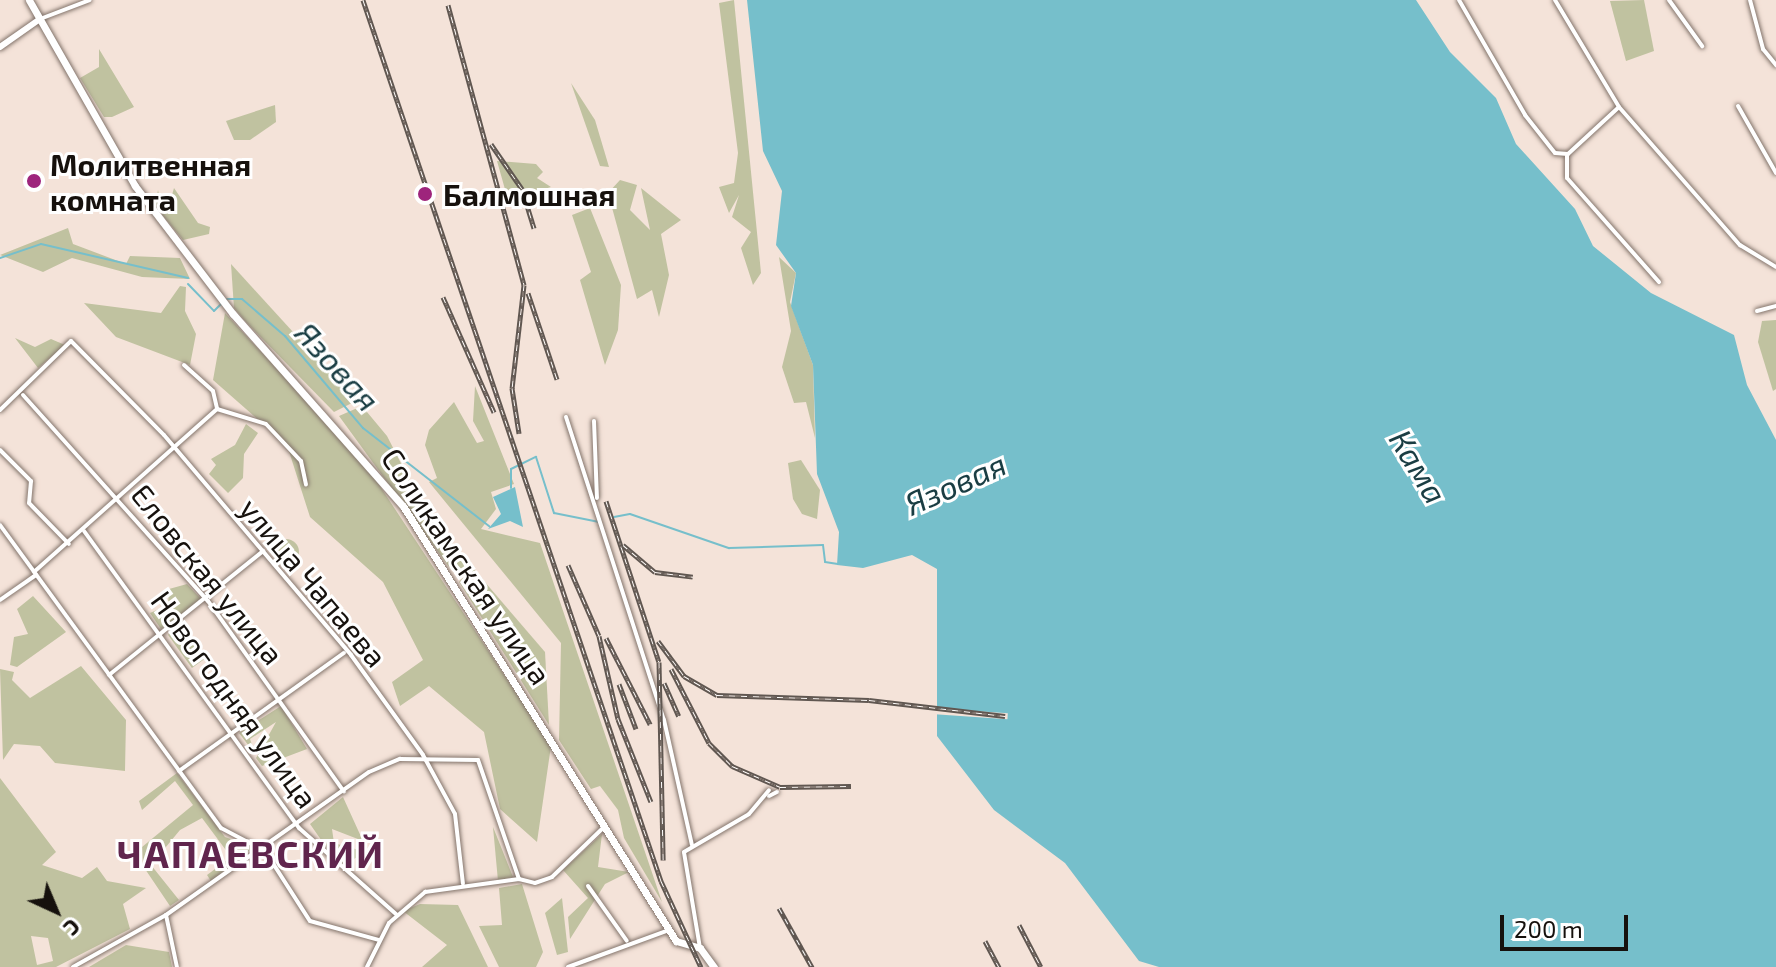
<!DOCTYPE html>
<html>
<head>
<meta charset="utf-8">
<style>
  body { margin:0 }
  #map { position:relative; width:1776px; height:967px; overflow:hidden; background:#f4e3d9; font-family:"Exo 2",sans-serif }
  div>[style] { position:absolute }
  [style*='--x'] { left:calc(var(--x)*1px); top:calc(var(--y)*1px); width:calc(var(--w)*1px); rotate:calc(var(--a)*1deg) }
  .green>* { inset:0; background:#c0c2a0; transform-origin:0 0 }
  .round { border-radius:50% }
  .water>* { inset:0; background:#76bfcb }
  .pier>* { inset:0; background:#f4e3d9; transform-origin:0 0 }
  .stream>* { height:2px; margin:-1px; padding:0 1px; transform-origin:1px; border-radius:1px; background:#76bfcb }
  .roads { filter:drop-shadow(0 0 2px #82736a) drop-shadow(0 0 2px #82736a) }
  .minor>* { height:4px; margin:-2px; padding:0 2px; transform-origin:2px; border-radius:2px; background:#fff }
  .tertiary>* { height:6px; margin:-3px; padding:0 3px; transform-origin:3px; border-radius:3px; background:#fff }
  .primary>* { height:7px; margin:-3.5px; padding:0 3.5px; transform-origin:3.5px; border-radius:3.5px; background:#fff }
  .rail>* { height:5px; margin-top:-2.5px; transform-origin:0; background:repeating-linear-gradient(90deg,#fff 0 6px,#605751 0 12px); box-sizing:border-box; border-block:2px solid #605751 }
  .dots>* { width:22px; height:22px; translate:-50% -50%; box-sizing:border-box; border:4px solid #fff; border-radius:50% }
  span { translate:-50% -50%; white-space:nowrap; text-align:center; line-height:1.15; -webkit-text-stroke:6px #fff; paint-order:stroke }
  .poi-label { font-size:30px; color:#16110d; font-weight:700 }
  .left { translate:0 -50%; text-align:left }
  .street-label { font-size:30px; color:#16110d }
  .water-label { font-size:32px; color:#1a3d43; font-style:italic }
  .district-label { font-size:38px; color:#60254d; font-weight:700; letter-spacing:2px }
  .north { position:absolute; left:16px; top:871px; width:80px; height:80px; -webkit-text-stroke:6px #fff; paint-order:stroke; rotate:136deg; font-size:22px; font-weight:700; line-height:32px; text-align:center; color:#16110d }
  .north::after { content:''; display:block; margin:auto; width:28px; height:36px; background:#16110d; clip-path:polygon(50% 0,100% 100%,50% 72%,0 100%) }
  .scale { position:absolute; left:1500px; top:915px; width:128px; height:36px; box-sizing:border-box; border:4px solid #16110d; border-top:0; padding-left:10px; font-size:24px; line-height:28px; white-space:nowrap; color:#16110d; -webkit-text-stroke:6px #fff; paint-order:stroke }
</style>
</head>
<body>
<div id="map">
  <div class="green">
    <div style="clip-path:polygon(734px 0,761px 273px,753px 285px,741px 248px,751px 232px,732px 217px,739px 195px,729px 213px,719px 187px,734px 183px,738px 153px,719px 3px)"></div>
    <div style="clip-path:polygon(1644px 0,1654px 51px,1626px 61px,1610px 1px)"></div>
    <div style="clip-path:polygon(99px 49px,134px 107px,112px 117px,104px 117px,80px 78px,99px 67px)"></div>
    <div style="clip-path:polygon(571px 83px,595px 120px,609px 167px,600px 166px)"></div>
    <div style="clip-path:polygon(275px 105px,276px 122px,250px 140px,234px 140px,226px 121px)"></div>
    <div style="clip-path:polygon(497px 161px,536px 164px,543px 172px,537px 178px,551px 187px,508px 200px)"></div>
    <div style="clip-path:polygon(620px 180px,637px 185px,630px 210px,650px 230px,641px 188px,681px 220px,661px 234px,669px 275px,659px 317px,652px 290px,637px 299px,608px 193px)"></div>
    <div style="clip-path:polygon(174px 188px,198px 223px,210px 227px,209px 234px,183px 240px,155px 206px,158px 190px,161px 204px,169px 205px)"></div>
    <div style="clip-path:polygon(590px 208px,621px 285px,618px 330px,605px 365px,580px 280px,591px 272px,572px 215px)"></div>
    <div style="clip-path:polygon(68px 228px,73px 244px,126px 264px,130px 256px,180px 258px,190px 279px,142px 277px,72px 258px,43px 272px,0 255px)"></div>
    <div style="clip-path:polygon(779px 257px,796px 273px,790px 302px,813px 365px,815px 438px,806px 402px,794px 403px,782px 367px,791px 331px)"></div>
    <div style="clip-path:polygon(231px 264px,356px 401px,334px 412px,247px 323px,234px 308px)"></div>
    <div style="clip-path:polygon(180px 286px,186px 287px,185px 311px,196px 334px,190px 365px,116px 337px,84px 303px,161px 313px)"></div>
    <div style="clip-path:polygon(225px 313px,366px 465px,551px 746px,537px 842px,500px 809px,484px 732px,429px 686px,400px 706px,392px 682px,423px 660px,383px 582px,310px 517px,287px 445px,213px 380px)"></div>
    <div style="clip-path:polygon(1776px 320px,1776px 389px,1773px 391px,1758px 342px,1762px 321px)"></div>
    <div style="clip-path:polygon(15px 338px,35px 347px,51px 339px,65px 345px,38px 368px)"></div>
    <div style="clip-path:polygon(475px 386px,514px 484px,491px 492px,496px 509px,481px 529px,540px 543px,662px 902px,624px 838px,618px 810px,600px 786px,591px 789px,559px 740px,561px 643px,429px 482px,437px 478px,425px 445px,429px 430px,454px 402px,477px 443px,484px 441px,473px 421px)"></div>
    <div style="clip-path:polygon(362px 406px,387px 436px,427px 514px,470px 565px,464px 572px,449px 567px,339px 416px)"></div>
    <div style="clip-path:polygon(246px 424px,258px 433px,244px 454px,243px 478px,228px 493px,209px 474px,216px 465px,211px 459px,235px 445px)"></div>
    <div style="clip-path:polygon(801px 460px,820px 490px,817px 519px,802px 514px,793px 499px,788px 463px)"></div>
    <div class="round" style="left:273px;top:539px;width:26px;height:26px"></div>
    <div style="clip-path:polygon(472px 567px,545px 652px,549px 725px,459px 582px)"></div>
    <div style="clip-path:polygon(187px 584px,203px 601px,161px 629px,150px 613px,168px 605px,169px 589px)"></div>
    <div style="clip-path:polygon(33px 596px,66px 632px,17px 667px,10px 665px,14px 637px,28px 634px,17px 609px)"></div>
    <div style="left:180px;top:626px;width:41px;height:15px;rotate:54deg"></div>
    <div style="clip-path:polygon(81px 666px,126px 720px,125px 771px,55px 763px,40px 746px,14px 744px,3px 760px,0 669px,14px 672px,12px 680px,30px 698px)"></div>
    <div style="clip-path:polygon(281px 706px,307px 749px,262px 766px,256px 758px,276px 722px,250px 739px,255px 754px,239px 733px)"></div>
    <div style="clip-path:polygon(177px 773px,225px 837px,254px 847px,211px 881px,207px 875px,231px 857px,202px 818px,180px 830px,151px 865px,179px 900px,170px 906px,143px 866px,142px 847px,193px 805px,175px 781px,142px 810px,139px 801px)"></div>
    <div style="clip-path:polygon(evenodd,0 778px,56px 852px,42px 865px,82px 878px,97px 867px,107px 881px,146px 888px,123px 904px,130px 929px,56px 967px,0 967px,0 778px,31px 936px,48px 938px,53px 961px,37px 965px,31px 936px)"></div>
    <div style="clip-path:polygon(343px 797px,363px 841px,332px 829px,334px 843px,366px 852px,340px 867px,310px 824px)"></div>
    <div style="clip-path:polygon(493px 827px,513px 877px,498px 881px)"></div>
    <div style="clip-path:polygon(602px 834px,598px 867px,629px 872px,605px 884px,570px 939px,568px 917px,588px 898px,563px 870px)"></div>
    <div style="clip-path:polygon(522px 884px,543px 952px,536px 967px,499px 967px,479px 926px,502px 925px,499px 888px)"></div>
    <div style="clip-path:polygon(562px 898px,568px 952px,557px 955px,545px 913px)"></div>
    <div style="clip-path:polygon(420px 904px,458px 905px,488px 967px,422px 967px,447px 945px,403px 911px)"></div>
    <div style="clip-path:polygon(126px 945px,169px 952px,172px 967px,89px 967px)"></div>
  </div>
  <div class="water">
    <div style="clip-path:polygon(747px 0,1416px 0,1450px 52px,1496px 98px,1516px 144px,1575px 209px,1593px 246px,1651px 293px,1734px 335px,1747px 385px,1776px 440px,1776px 967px,1159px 967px,1139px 961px,1065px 863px,994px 810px,937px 736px,937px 569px,912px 555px,863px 568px,837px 565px,839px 532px,817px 474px,813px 365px,791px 306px,796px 273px,776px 245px,782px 191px,763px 151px)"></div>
    <div style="clip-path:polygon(515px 487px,523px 527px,510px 521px,488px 529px,501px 514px,493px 497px)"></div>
  </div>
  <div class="pier">
    <div style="left:932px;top:708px;width:76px;height:6px;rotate:4deg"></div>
  </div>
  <div class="stream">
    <div style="--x:0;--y:258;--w:43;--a:-18.9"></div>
    <div style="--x:41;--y:244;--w:151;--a:13"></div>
    <div style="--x:188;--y:284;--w:37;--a:46"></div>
    <div style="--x:214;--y:311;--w:11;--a:-45"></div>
    <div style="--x:227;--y:299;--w:15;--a:0"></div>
    <div style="--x:242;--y:299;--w:57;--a:40.7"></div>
    <div style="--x:285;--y:336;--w:121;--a:49.7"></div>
    <div style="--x:363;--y:428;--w:160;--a:37.9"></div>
    <div style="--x:511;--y:488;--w:19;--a:-90"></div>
    <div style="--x:511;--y:469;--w:28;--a:-26"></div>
    <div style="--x:536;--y:457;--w:59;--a:72.2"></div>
    <div style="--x:554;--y:513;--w:46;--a:11.3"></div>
    <div style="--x:614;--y:517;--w:16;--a:-11"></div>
    <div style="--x:630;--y:514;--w:105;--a:19"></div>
    <div style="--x:729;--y:548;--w:94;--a:-1.8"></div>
    <div style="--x:823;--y:545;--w:17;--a:83"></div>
    <div style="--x:825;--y:562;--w:13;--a:9"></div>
  </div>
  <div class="roads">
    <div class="minor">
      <div style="--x:1459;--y:0;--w:133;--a:60.1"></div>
      <div style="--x:1525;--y:115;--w:48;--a:51.7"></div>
      <div style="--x:1555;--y:153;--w:13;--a:4"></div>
      <div style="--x:1568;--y:154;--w:69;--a:-42.7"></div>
      <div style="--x:1619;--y:107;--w:184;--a:48.8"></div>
      <div style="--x:1740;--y:245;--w:42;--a:31.4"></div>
      <div style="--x:1555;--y:0;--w:125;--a:59.1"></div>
      <div style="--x:1669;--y:0;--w:57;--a:54.3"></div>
      <div style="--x:1750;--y:0;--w:51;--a:75.1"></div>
      <div style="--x:1763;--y:49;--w:21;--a:51"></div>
      <div style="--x:40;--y:19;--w:53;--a:-20.8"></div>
      <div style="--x:1738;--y:106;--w:77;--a:60.4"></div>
      <div style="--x:1567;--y:156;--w:22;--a:90"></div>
      <div style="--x:1567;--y:178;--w:139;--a:48.5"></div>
      <div style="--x:1757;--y:311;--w:20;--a:-15"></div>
      <div style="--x:184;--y:365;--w:39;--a:42"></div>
      <div style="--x:213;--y:391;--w:18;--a:77"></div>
      <div style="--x:23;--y:395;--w:277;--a:48.1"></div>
      <div style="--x:208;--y:601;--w:234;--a:54.5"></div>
      <div style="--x:217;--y:409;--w:51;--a:17"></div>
      <div style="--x:266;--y:424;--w:51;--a:46.6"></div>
      <div style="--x:301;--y:461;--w:24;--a:78"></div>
      <div style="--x:0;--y:410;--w:99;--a:-44.2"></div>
      <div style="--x:71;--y:341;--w:132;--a:45.3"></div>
      <div style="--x:164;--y:435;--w:289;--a:49.6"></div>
      <div style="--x:351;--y:655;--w:123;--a:54.2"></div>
      <div style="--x:423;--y:755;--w:67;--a:61.5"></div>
      <div style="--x:455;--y:814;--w:70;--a:83.5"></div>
      <div style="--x:566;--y:417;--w:318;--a:72.1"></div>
      <div style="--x:664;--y:720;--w:128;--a:77.4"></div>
      <div style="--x:594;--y:421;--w:77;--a:87.8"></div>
      <div style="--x:0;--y:450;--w:44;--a:45"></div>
      <div style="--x:31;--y:481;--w:22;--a:95"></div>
      <div style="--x:29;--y:503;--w:57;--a:45.7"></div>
      <div style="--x:0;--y:525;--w:375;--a:53.9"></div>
      <div style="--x:221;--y:828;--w:50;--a:27.6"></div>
      <div style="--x:265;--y:851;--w:83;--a:57.3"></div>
      <div style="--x:310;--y:921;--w:72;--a:15.4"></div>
      <div style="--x:84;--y:531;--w:367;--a:54.1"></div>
      <div style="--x:299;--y:828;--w:130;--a:41.6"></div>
      <div style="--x:34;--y:572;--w:245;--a:-41.7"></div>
      <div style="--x:0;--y:600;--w:44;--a:-34.8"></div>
      <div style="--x:109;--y:675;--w:198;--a:-38.8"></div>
      <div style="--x:179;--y:771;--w:203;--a:-35.6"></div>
      <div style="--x:769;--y:796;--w:9;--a:-27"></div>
      <div style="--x:588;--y:886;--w:67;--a:54.7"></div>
      <div style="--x:166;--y:915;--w:53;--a:78.1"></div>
      <div style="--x:700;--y:948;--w:97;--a:-99.5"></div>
      <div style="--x:684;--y:852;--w:75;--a:-30.3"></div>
      <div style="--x:749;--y:814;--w:31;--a:-50"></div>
      <div style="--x:73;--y:967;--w:107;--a:-29.2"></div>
      <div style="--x:166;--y:915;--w:248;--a:-35.2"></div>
      <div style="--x:369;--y:772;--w:34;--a:-23"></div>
      <div style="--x:400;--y:759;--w:78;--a:0.7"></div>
      <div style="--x:478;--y:760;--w:126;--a:71"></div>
      <div style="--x:367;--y:967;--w:49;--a:-63.4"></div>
      <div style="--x:389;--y:923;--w:48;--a:-40.7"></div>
      <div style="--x:425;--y:892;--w:95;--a:-7.9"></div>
      <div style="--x:519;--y:879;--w:16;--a:14"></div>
      <div style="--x:535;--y:883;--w:18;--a:-19"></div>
      <div style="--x:552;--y:877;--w:74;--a:-43.9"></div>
      <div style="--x:568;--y:967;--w:108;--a:-20.1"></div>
    </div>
    <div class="tertiary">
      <div style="--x:0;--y:47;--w:49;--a:-35"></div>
    </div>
    <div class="primary">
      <div style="--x:29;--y:0;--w:214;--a:60.3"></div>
      <div style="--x:135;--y:186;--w:161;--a:52.6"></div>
      <div style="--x:233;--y:314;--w:256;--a:48.5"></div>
      <div style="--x:403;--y:506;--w:514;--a:57.89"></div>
      <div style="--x:676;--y:941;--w:25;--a:16"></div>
      <div style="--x:700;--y:948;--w:24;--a:54"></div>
    </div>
  </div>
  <div class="rail">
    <div style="--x:363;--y:0;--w:930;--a:71.31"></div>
    <div style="--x:661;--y:881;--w:95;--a:65.1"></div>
    <div style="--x:448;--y:5;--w:290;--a:74.8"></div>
    <div style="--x:524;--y:285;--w:104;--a:96.6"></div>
    <div style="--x:512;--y:388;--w:46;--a:81.2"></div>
    <div style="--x:491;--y:144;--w:55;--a:55.4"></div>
    <div style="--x:522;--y:189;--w:41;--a:72.9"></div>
    <div style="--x:528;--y:293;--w:91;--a:71.4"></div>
    <div style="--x:443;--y:297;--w:126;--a:66.1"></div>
    <div style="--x:606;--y:501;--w:169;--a:71.8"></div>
    <div style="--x:659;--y:662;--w:198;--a:88.8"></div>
    <div style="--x:623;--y:545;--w:42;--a:40.2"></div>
    <div style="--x:655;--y:572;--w:38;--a:7"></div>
    <div style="--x:568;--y:565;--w:77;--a:66.4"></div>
    <div style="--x:599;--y:636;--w:85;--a:77.1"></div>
    <div style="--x:618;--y:719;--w:89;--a:68.3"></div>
    <div style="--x:606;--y:638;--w:97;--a:62.9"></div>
    <div style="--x:658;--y:641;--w:44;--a:53.4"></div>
    <div style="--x:684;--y:676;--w:38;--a:30"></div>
    <div style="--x:717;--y:695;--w:152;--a:1.9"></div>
    <div style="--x:869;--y:700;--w:137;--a:6.7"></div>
    <div style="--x:671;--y:669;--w:83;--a:62.8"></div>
    <div style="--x:709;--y:743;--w:33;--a:45"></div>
    <div style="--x:732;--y:766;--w:52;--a:23.6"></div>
    <div style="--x:780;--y:787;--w:71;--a:-0.8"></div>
    <div style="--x:664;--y:683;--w:36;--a:66"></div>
    <div style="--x:619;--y:684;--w:48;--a:69.3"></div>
    <div style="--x:779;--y:908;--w:68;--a:60.8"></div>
    <div style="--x:1019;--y:925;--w:47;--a:62.4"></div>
    <div style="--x:985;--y:941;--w:30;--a:62"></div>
  </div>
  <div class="dots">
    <div style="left:34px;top:181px;background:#9e247c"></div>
    <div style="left:425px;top:194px;background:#9e247c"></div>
  </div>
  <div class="poi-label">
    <span class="left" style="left:50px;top:181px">Молитвенная<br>комната</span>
    <span class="left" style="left:443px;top:194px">Балмошная</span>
  </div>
  <div class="street-label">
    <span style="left:467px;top:566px;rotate:56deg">Соликамская улица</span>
    <span style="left:208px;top:574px;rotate:51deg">Еловская улица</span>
    <span style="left:314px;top:582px;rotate:50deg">улица Чапаева</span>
    <span style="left:235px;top:699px;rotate:54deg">Новогодняя улица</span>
  </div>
  <div class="water-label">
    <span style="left:338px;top:366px;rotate:48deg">Язовая</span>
    <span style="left:1419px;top:466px;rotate:59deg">Кама</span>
    <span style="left:955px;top:483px;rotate:-24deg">Язовая</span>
  </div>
  <div class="district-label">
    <span style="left:251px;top:854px">ЧАПАЕВСКИЙ</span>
  </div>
  <div class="north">С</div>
  <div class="scale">200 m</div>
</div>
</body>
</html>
